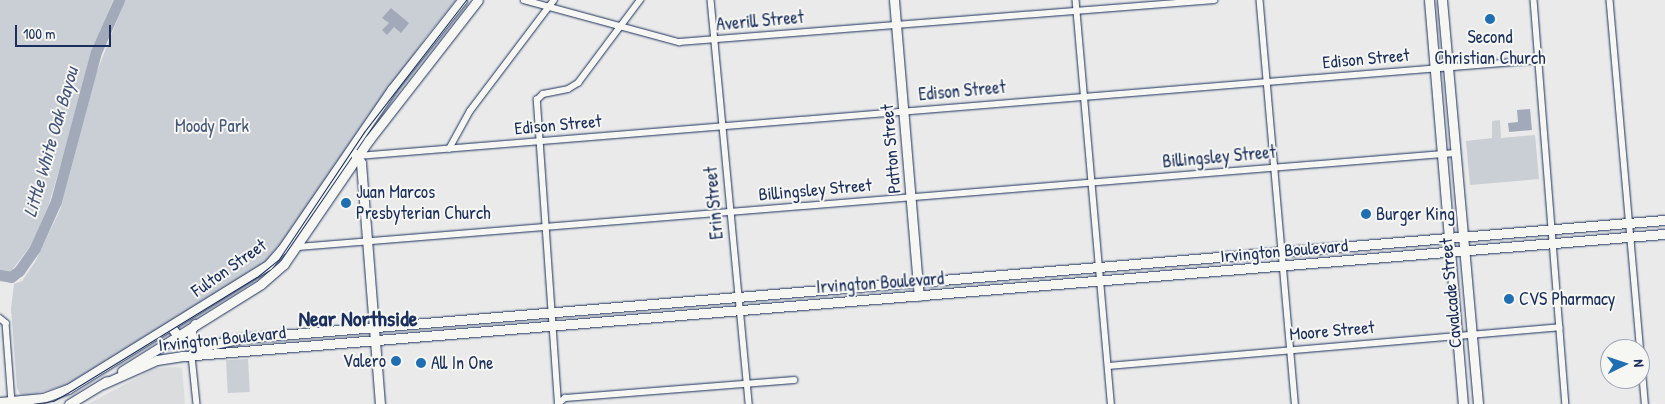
<!DOCTYPE html>
<html>
<head>
<meta charset="utf-8">
<style>
  body { margin:0 }
  #map { position:relative; width:1665px; height:404px; overflow:hidden; background:#e9eae9; font-family:"Patrick Hand",sans-serif }
  div>[style] { position:absolute }
  [style*='--x'] { left:calc(var(--x)*1px); top:calc(var(--y)*1px); width:calc(var(--w)*1px); rotate:calc(var(--a)*1deg) }
  .built>* { inset:0; background:#dadcde }
  .green>* { inset:0; background:#caced5; transform-origin:0 0 }
  .water>* { inset:0; background:#a2aaba }
  .river>* { height:11px; margin:-5.5px; padding:0 5.5px; transform-origin:5.5px; border-radius:5.5px; background:#a2aaba }
  .roads { filter:drop-shadow(0 0 1px #1b2f5e) drop-shadow(0 0 1px #1b2f5e) }
  .street>* { height:5.5px; margin:-2.75px; padding:0 2.75px; transform-origin:2.75px; border-radius:2.75px; background:#f6f6f2 }
  .secondary>* { height:9px; margin:-4.5px; padding:0 4.5px; transform-origin:4.5px; border-radius:4.5px; background:#f6f6f2 }
  .tram>* { height:1px; margin:-0.5px; padding:0 0.5px; transform-origin:0.5px; border-radius:0.5px; background:#1b2f5e }
  .dots>* { width:14px; height:14px; translate:-50% -50%; box-sizing:border-box; border:2px solid #f6f6f2; border-radius:50% }
  span { translate:-50% -50%; white-space:nowrap; text-align:center; line-height:1.15; -webkit-text-stroke:4px #f6f6f2; paint-order:stroke }
  .street-label { font-size:18px; color:#1b2f5e }
  .poi-label { font-size:18px; color:#1b2f5e }
  .left { translate:0 -50%; text-align:left }
  .right { translate:-100% -50%; text-align:right }
  .park-label { font-size:18px; color:#47577c }
  .water-label { font-size:19px; color:#44547a; font-style:italic }
  .district-label { font-size:22px; color:#1b2f5e; font-weight:700 }
  .north { position:absolute; left:1600px; top:339px; width:50px; height:50px; box-sizing:border-box; background:#f6f6f2; border:1px solid #9ea6b7; border-radius:50%; rotate:86deg; font-size:14px; font-weight:700; line-height:20px; text-align:center; color:#1b2f5e }
  .north::after { content:''; display:block; margin:auto; width:18px; height:22px; background:#1f6fb2; clip-path:polygon(50% 0,100% 100%,50% 72%,0 100%) }
  .scale { position:absolute; left:15px; top:25px; width:96px; height:22px; box-sizing:border-box; border:2px solid #1b2f5e; border-top:0; padding-left:6px; font-size:15px; line-height:18px; white-space:nowrap; color:#1b2f5e; -webkit-text-stroke:4px #f6f6f2; paint-order:stroke }
</style>
</head>
<body>
<div id="map">
  <div class="built">
    <div style="clip-path:polygon(175px 367px,182px 368px,185px 404px,88px 404px,155px 368px)"></div>
  </div>
  <div class="green">
    <div style="clip-path:polygon(0 0,113px 0,97px 40px,49px 204px,32px 244px,9px 274px,0 272px)"></div>
    <div style="clip-path:polygon(125px 0,456px 0,426px 37px,274px 255px,236px 284px,73px 383px,27px 396px,20px 394px,17px 388px,11px 309px,14px 284px,22px 281px,35px 262px,60px 210px,96px 74px)"></div>
    <div style="clip-path:polygon(1500px 120px,1501px 138px,1535px 135px,1539px 179px,1470px 185px,1466px 141px,1492px 138px,1492px 121px)"></div>
    <div style="left:248px;top:359px;width:33px;height:22px;rotate:87deg"></div>
  </div>
  <div class="water">
    <div style="clip-path:polygon(391px 8px,409px 23px,401px 33px,394px 27px,387px 35px,382px 30px,389px 23px,382px 18px)"></div>
    <div style="clip-path:polygon(1530px 109px,1532px 130px,1509px 132px,1508px 123px,1518px 122px,1517px 110px)"></div>
  </div>
  <div class="river">
    <div style="--x:0;--y:275;--w:11;--a:10"></div>
    <div style="--x:11;--y:277;--w:10;--a:-37"></div>
    <div style="--x:19;--y:271;--w:28;--a:-55"></div>
    <div style="--x:35;--y:248;--w:51;--a:-65.9"></div>
    <div style="--x:56;--y:201;--w:154;--a:-75"></div>
    <div style="--x:96;--y:52;--w:57;--a:-66.1"></div>
  </div>
  <div class="roads">
    <div class="street">
      <div style="--x:524;--y:0;--w:161;--a:15.2"></div>
      <div style="--x:679;--y:42;--w:537;--a:-4.49"></div>
      <div style="--x:711;--y:0;--w:406;--a:84.6"></div>
      <div style="--x:1076;--y:0;--w:406;--a:85"></div>
      <div style="--x:1260;--y:0;--w:406;--a:85"></div>
      <div style="--x:1534;--y:0;--w:405;--a:85.5"></div>
      <div style="--x:1610;--y:0;--w:406;--a:85"></div>
      <div style="--x:449;--y:149;--w:43;--a:-61.1"></div>
      <div style="--x:470;--y:111;--w:139;--a:-52.9"></div>
      <div style="--x:358;--y:156;--w:1185;--a:-4.65"></div>
      <div style="--x:298;--y:247;--w:1161;--a:-4.64"></div>
      <div style="--x:0;--y:318;--w:8;--a:40"></div>
      <div style="--x:6;--y:323;--w:79;--a:85.7"></div>
      <div style="--x:192;--y:356;--w:48;--a:84.1"></div>
      <div style="--x:1108;--y:366;--w:453;--a:-4.9"></div>
      <div style="--x:558;--y:404;--w:305;--a:-94"></div>
      <div style="--x:537;--y:100;--w:8;--a:-45"></div>
      <div style="--x:543;--y:94;--w:25;--a:-11"></div>
      <div style="--x:568;--y:89;--w:12;--a:-31"></div>
      <div style="--x:578;--y:83;--w:104;--a:-53.2"></div>
      <div style="--x:558;--y:404;--w:9;--a:-41"></div>
      <div style="--x:565;--y:398;--w:230;--a:-4.5"></div>
    </div>
    <div class="secondary">
      <div style="--x:894;--y:0;--w:297;--a:85.2"></div>
      <div style="--x:1429;--y:0;--w:405;--a:85.2"></div>
      <div style="--x:1442;--y:0;--w:406;--a:84.9"></div>
      <div style="--x:355;--y:154;--w:11;--a:56"></div>
      <div style="--x:361;--y:163;--w:242;--a:85.5"></div>
      <div style="--x:195;--y:324;--w:7;--a:124"></div>
      <div style="--x:191;--y:330;--w:8;--a:83"></div>
      <div style="--x:192;--y:338;--w:13;--a:32"></div>
      <div style="--x:171;--y:327;--w:21;--a:51"></div>
      <div style="--x:184;--y:343;--w:16;--a:14"></div>
      <div style="--x:200;--y:347;--w:45;--a:-11.6"></div>
      <div style="--x:244;--y:338;--w:1426;--a:-4.75"></div>
      <div style="--x:122;--y:371;--w:164;--a:-32"></div>
      <div style="--x:261;--y:284;--w:30;--a:-41"></div>
      <div style="--x:284;--y:264;--w:150;--a:-55.6"></div>
      <div style="--x:369;--y:140;--w:177;--a:-52.1"></div>
      <div style="--x:103;--y:384;--w:59;--a:-24"></div>
      <div style="--x:157;--y:360;--w:26;--a:-9"></div>
      <div style="--x:183;--y:356;--w:1487;--a:-4.71"></div>
      <div style="--x:0;--y:402;--w:43;--a:-5.3"></div>
      <div style="--x:43;--y:398;--w:27;--a:-20"></div>
      <div style="--x:68;--y:389;--w:235;--a:-31.8"></div>
      <div style="--x:268;--y:265;--w:21;--a:-49"></div>
      <div style="--x:282;--y:249;--w:194;--a:-55.5"></div>
      <div style="--x:392;--y:89;--w:113;--a:-51.8"></div>
      <div style="--x:69;--y:404;--w:44;--a:-31.2"></div>
    </div>
  </div>
  <div class="tram">
    <div style="--x:33;--y:404;--w:20;--a:-9"></div>
    <div style="--x:53;--y:401;--w:18;--a:-29"></div>
    <div style="--x:69;--y:392;--w:220;--a:-31.5"></div>
    <div style="--x:257;--y:277;--w:28;--a:-39"></div>
    <div style="--x:279;--y:259;--w:153;--a:-56.2"></div>
    <div style="--x:364;--y:132;--w:167;--a:-52.3"></div>
  </div>
  <div class="dots">
    <div style="left:1490px;top:19px;background:#1f6fb2"></div>
    <div style="left:346px;top:203px;background:#1f6fb2"></div>
    <div style="left:1366px;top:214px;background:#1f6fb2"></div>
    <div style="left:1509px;top:299px;background:#1f6fb2"></div>
    <div style="left:396px;top:361px;background:#1f6fb2"></div>
    <div style="left:421px;top:363px;background:#1f6fb2"></div>
  </div>
  <div class="street-label">
    <span style="left:760px;top:21px;rotate:-5deg">Averill Street</span>
    <span style="left:1366px;top:59px;rotate:-5deg">Edison Street</span>
    <span style="left:962px;top:91px;rotate:-5deg">Edison Street</span>
    <span style="left:558px;top:125px;rotate:-5deg">Edison Street</span>
    <span style="left:891px;top:149px;rotate:-95deg">Patton Street</span>
    <span style="left:1219px;top:157px;rotate:-5deg">Billingsley Street</span>
    <span style="left:815px;top:190px;rotate:-5deg">Billingsley Street</span>
    <span style="left:714px;top:203px;rotate:-95deg">Erin Street</span>
    <span style="left:1284px;top:251px;rotate:-5deg">Irvington Boulevard</span>
    <span style="left:229px;top:268px;rotate:-35deg">Fulton Street</span>
    <span style="left:880px;top:283px;rotate:-4deg">Irvington Boulevard</span>
    <span style="left:1451px;top:293px;rotate:-95deg">Cavalcade Street</span>
    <span style="left:1332px;top:331px;rotate:-5deg">Moore Street</span>
    <span style="left:222px;top:339px;rotate:-6deg">Irvington Boulevard</span>
  </div>
  <div class="poi-label">
    <span style="left:1490px;top:48px">Second<br>Christian Church</span>
    <span class="left" style="left:356px;top:203px">Juan Marcos<br>Presbyterian Church</span>
    <span class="left" style="left:1376px;top:214px">Burger King</span>
    <span class="left" style="left:1519px;top:299px">CVS Pharmacy</span>
    <span class="right" style="left:386px;top:361px">Valero</span>
    <span class="left" style="left:431px;top:363px">All In One</span>
  </div>
  <div class="park-label">
    <span style="left:212px;top:126px">Moody Park</span>
  </div>
  <div class="water-label">
    <span style="left:51px;top:142px;rotate:-74deg">Little White Oak Bayou</span>
  </div>
  <div class="district-label">
    <span style="left:358px;top:319px">Near Northside</span>
  </div>
  <div class="north">N</div>
  <div class="scale">100 m</div>
</div>
</body>
</html>
